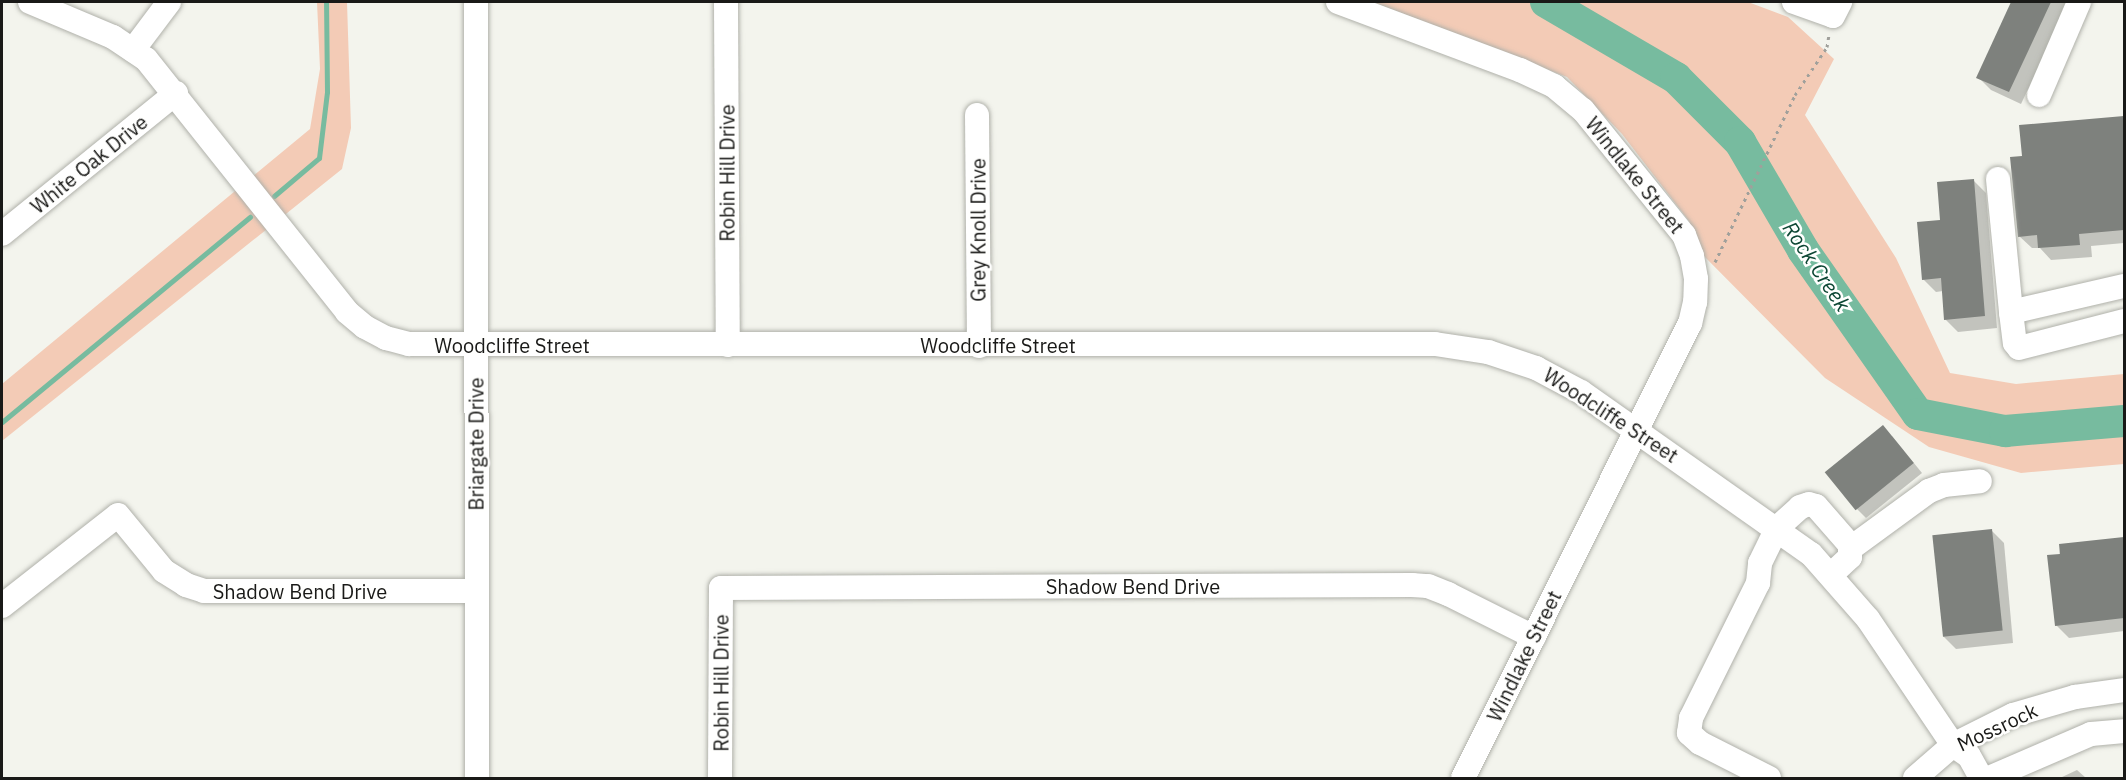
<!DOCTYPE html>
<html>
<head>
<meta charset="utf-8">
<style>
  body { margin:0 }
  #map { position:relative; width:2126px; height:780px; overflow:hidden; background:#f3f4ed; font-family:"IBM Plex Sans",sans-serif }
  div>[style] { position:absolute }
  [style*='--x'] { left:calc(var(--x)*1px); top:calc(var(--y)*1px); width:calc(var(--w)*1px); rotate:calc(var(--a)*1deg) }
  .green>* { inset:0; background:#f3cbb6 }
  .shadow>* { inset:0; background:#0003 }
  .stream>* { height:5px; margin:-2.5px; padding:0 2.5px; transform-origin:2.5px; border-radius:2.5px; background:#77bb9f }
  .river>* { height:32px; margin:-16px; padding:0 16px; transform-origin:16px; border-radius:16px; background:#77bb9f }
  .building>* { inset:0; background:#7e817d; transform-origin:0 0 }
  .path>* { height:3px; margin-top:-1.5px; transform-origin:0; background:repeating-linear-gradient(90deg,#a0a09b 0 3px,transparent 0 7.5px) }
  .roads { filter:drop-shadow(0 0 2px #b0b1aa) drop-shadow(0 0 2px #b0b1aa) }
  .minor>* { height:24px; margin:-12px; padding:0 12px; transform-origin:12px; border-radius:12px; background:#fff }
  span { translate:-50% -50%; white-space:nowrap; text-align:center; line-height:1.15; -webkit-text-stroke:5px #fffffe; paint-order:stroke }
  .street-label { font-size:20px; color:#191917 }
  .water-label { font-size:21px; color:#0d4734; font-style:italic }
  .frame { position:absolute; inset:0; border:3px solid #191917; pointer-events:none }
</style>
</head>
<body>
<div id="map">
  <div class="green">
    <div style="clip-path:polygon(317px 2px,347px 2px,351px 128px,342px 169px,2px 441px,2px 384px,310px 129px,320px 69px)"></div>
    <div style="clip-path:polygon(1373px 2px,1748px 2px,1788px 17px,1834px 59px,1805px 115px,1896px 258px,1950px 373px,2016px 384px,2124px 374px,2124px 464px,2021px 473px,1929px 447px,1825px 378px,1699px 251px,1689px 221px,1622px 134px,1567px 77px)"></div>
  </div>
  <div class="shadow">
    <div style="clip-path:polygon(2013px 2px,2069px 2px,2021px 104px,1991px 90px,1978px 77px)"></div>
    <div style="clip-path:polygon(2124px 117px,2124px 243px,2091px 246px,2092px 257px,2051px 260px,2040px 248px,2032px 248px,2019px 236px,2023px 157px,2021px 126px)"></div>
    <div style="clip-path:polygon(1974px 181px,1986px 193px,1997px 328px,1958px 332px,1945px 319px,1943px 291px,1936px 292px,1923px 279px,1942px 221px)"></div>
    <div style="clip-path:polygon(1892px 436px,1922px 473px,1866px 518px,1857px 509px)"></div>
    <div style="clip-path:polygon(1991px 530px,2004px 543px,2013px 643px,1956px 649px,1943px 636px)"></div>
    <div style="clip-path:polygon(2124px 538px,2124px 631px,2069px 638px,2056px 625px,2060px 546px)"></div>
    <div style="clip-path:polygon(2077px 770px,2086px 778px,2060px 778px)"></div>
  </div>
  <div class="stream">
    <div style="--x:274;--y:196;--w:59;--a:-40.2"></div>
    <div style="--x:319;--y:158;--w:66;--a:-83.1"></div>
    <div style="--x:327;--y:92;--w:90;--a:-90.6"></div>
    <div style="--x:2;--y:422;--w:322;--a:-39.6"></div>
  </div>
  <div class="river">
    <div style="--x:1546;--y:2;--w:151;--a:30.3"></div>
    <div style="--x:1676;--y:78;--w:91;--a:45"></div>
    <div style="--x:1740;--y:142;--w:125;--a:59.7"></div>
    <div style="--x:1803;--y:250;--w:200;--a:55"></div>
    <div style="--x:1918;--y:414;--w:89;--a:11.1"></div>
    <div style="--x:2005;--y:431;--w:119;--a:-4.8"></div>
  </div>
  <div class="building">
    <div style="clip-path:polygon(2011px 2px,2051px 2px,2009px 92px,1976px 78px)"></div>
    <div style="clip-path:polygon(2124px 116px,2124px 230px,2079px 234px,2080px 245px,2038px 248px,2037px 235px,2018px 237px,2010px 157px,2022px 156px,2019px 125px)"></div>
    <div style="clip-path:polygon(1974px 179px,1985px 316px,1944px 320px,1941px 278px,1922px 280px,1917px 222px,1940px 220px,1937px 182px)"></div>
    <div style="left:1883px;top:425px;width:49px;height:75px;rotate:51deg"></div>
    <div style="left:1992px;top:529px;width:102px;height:60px;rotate:84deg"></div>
    <div style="clip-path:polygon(2124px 537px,2124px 618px,2055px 626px,2047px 555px,2060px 554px,2059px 544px)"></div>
  </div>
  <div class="path">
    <div style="--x:1715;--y:262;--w:185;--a:-64.4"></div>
    <div style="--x:1795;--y:95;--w:58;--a:-56.3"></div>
    <div style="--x:1827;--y:47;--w:12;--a:-81"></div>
  </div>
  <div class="roads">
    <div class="minor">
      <div style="--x:30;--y:2;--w:90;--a:22.9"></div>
      <div style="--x:113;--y:37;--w:40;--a:34"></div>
      <div style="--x:146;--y:59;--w:323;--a:51.5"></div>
      <div style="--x:347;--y:312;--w:23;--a:40"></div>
      <div style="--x:365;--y:327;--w:24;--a:28"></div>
      <div style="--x:386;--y:338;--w:24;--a:15"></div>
      <div style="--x:409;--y:344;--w:1026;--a:0"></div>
      <div style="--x:1435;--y:344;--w:54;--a:8.6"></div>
      <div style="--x:1488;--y:352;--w:51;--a:18.4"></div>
      <div style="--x:1536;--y:368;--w:51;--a:28.1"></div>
      <div style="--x:1581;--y:392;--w:281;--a:35.2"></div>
      <div style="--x:1811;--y:554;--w:86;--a:48.8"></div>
      <div style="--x:1868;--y:619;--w:152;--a:56"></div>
      <div style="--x:1953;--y:745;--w:19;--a:35"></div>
      <div style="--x:1969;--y:756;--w:25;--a:61"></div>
      <div style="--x:476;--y:2;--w:776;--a:89.93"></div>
      <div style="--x:726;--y:2;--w:343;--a:89.7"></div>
      <div style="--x:1338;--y:2;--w:194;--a:20.5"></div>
      <div style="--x:1520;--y:70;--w:38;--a:25"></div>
      <div style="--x:1554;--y:86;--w:38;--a:40"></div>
      <div style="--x:1583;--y:110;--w:161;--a:51.1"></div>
      <div style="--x:1684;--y:235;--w:22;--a:69"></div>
      <div style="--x:1692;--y:256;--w:23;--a:80"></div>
      <div style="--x:1696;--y:279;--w:23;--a:92"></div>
      <div style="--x:1695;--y:302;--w:22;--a:103"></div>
      <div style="--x:1690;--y:323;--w:508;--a:116.51"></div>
      <div style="--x:1794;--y:2;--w:41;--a:19.7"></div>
      <div style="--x:1833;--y:16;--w:16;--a:-63"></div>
      <div style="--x:133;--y:50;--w:60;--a:-53.1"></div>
      <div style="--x:2039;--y:95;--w:101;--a:-66.7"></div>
      <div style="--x:977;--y:115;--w:231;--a:89.5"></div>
      <div style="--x:1998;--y:179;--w:134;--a:84.4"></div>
      <div style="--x:2011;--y:312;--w:116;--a:-13"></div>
      <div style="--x:2;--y:234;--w:224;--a:-39"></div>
      <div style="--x:2011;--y:312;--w:31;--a:83"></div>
      <div style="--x:2015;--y:343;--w:6;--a:51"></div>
      <div style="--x:2019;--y:348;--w:108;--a:-14.4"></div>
      <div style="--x:1851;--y:548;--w:97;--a:-36.2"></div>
      <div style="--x:1929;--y:491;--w:16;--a:-22"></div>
      <div style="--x:1944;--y:485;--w:36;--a:-6"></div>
      <div style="--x:2;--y:606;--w:147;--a:-38.1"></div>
      <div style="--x:118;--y:515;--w:72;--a:50.6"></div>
      <div style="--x:164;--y:571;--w:26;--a:32"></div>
      <div style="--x:186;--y:585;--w:19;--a:18"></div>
      <div style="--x:204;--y:591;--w:273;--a:0"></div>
      <div style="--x:720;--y:778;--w:190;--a:-89.7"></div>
      <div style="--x:721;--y:588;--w:691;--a:-0.25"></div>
      <div style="--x:1412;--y:585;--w:16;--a:4"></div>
      <div style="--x:1428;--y:586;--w:22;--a:22"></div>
      <div style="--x:1448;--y:594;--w:96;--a:26.6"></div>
      <div style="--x:1769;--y:778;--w:77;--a:-153.1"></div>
      <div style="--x:1700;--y:743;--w:15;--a:-138"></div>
      <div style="--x:1689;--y:733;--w:15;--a:-82"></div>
      <div style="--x:1691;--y:718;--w:151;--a:-63.6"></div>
      <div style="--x:1758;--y:583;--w:20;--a:-84"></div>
      <div style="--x:1760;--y:563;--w:39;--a:-64"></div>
      <div style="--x:1777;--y:528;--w:31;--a:-42"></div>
      <div style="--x:1800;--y:507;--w:9;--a:-18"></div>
      <div style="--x:1809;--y:504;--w:7;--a:16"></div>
      <div style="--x:1816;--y:506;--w:52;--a:48.9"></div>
      <div style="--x:1850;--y:545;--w:12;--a:90"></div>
      <div style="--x:1850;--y:557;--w:26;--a:137"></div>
      <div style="--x:1915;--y:778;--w:50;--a:-41"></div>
      <div style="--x:1953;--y:745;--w:67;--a:-26.6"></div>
      <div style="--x:2013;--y:715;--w:65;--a:-16.2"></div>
      <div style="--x:2075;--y:697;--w:49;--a:-8.1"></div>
      <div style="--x:1989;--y:778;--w:111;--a:-23.3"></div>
      <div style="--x:2091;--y:734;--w:33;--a:-5"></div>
    </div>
  </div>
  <div class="street-label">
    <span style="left:89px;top:164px;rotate:-39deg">White Oak Drive</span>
    <span style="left:727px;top:173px;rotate:-90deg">Robin Hill Drive</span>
    <span style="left:1635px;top:175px;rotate:51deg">Windlake Street</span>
    <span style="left:978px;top:230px;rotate:-90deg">Grey Knoll Drive</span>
    <span style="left:512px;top:345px">Woodcliffe Street</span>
    <span style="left:998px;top:345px">Woodcliffe Street</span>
    <span style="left:1611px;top:415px;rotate:33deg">Woodcliffe Street</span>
    <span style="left:476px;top:444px;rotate:-90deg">Briargate Drive</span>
    <span style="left:1133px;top:586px">Shadow Bend Drive</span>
    <span style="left:300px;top:591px">Shadow Bend Drive</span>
    <span style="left:1524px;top:656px;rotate:-64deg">Windlake Street</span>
    <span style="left:721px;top:683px;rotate:-90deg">Robin Hill Drive</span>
    <span style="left:1997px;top:727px;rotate:-25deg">Mossrock</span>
  </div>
  <div class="water-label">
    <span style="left:1817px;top:266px;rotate:56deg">Rock Creek</span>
  </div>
  <div class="frame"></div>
</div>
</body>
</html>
